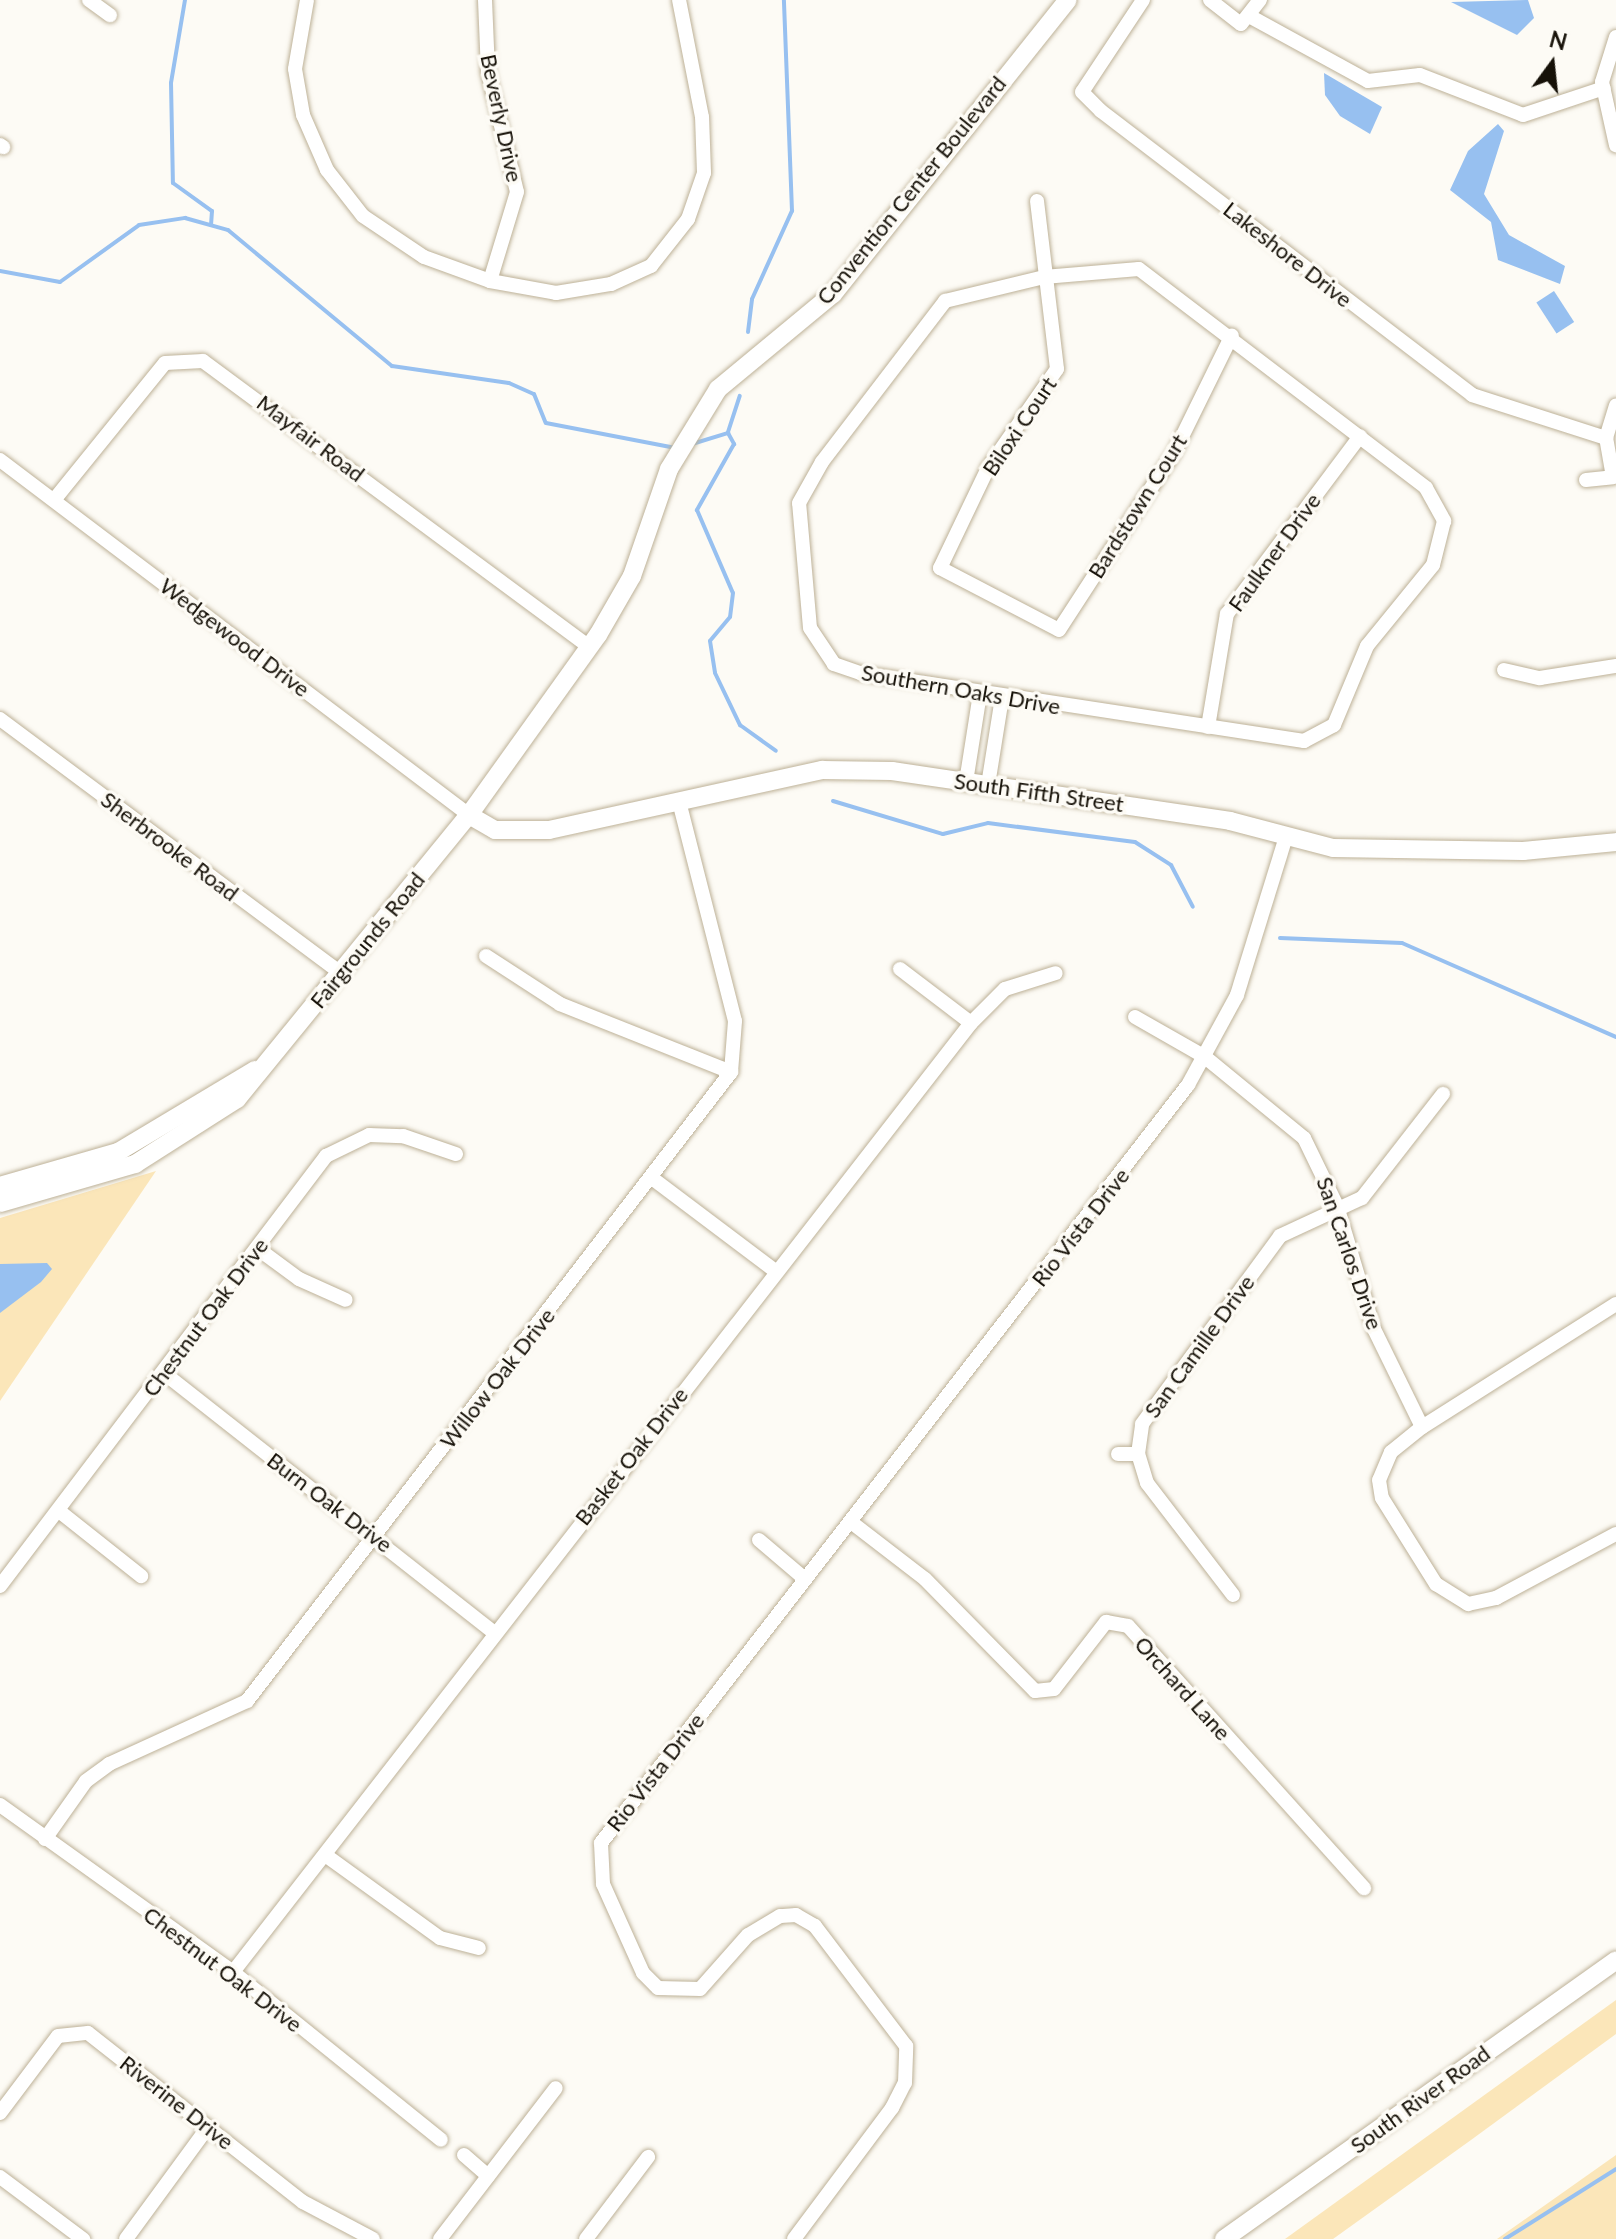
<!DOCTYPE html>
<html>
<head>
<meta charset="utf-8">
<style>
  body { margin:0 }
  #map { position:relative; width:1616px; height:2239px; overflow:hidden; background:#fdfbf5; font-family:Lato,sans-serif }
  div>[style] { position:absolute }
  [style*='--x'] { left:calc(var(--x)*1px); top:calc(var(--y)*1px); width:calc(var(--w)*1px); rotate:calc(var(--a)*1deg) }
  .green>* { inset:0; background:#fbe6b9 }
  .water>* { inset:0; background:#97c0f0; transform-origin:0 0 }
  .stream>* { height:4px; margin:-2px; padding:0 2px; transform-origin:2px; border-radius:2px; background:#97c0f0 }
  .roads { filter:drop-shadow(0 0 2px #bdb197) drop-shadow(0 0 2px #bdb197) }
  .street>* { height:14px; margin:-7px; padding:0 7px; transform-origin:7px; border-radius:7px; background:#fff }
  .secondary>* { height:18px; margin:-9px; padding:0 9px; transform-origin:9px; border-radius:9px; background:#fff }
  span { translate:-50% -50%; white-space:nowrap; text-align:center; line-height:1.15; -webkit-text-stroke:7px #fdfbf5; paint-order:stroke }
  .street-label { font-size:22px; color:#161108 }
  .north { position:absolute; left:1512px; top:24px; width:80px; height:80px; -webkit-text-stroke:6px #fdfbf5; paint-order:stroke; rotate:15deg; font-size:22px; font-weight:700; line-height:32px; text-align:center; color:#161108 }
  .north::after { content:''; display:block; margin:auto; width:28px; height:36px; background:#161108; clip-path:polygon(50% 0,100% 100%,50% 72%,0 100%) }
</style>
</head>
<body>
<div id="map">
  <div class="green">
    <div style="clip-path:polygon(156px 1171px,0 1401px,0 1218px)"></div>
    <div style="clip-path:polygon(1616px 2000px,1616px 2034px,1471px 2140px,1333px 2239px,1285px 2239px)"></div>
    <div style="clip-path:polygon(1616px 2155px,1616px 2239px,1497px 2239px)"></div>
  </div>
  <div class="water">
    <div style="clip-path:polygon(1528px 0,1534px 18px,1517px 35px,1451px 2px)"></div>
    <div style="clip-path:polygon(1324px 73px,1382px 107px,1370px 134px,1340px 116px,1325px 95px)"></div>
    <div style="clip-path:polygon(1498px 124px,1504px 131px,1484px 194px,1509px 235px,1565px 266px,1560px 284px,1498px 260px,1491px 222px,1450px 190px,1468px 151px)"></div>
    <div style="left:1554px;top:291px;width:37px;height:21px;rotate:57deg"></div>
    <div style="clip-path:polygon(47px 1263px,52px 1269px,41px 1282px,0 1313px,0 1264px)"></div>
  </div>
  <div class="stream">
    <div style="--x:185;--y:0;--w:84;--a:99.6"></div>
    <div style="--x:171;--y:83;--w:100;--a:88.9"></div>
    <div style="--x:173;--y:183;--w:48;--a:35.7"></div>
    <div style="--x:212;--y:211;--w:14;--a:94"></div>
    <div style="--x:0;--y:271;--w:61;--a:10.4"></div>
    <div style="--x:60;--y:282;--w:97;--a:-35.8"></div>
    <div style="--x:139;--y:225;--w:47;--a:-8.7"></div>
    <div style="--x:185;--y:218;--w:45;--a:15.6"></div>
    <div style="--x:228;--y:230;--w:213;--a:39.7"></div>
    <div style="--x:392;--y:366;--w:118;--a:8.3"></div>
    <div style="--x:509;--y:383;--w:27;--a:24"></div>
    <div style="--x:534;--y:394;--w:31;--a:68"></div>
    <div style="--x:546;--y:423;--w:132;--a:10.9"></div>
    <div style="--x:748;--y:332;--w:33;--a:-83"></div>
    <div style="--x:752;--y:299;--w:97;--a:-65.6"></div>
    <div style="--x:792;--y:211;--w:211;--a:-92.2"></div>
    <div style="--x:728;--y:432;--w:38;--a:-72"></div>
    <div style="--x:692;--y:444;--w:38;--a:-17"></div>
    <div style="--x:728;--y:433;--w:13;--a:61"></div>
    <div style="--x:734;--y:444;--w:76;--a:119.3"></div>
    <div style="--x:697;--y:510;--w:90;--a:66.6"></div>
    <div style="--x:733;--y:593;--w:24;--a:97"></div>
    <div style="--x:730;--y:617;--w:31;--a:130"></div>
    <div style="--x:710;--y:641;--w:32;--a:81"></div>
    <div style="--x:715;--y:673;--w:58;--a:64.3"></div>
    <div style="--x:740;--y:725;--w:44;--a:35.8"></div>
    <div style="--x:833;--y:801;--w:115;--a:16.7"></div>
    <div style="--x:943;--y:834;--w:46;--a:-13.7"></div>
    <div style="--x:988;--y:823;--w:148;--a:7.4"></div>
    <div style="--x:1135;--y:842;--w:43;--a:32.6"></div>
    <div style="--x:1171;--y:865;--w:47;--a:62.4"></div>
    <div style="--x:1280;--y:938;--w:122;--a:2.3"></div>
    <div style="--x:1402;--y:943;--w:234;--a:23.7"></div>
    <div style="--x:1505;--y:2239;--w:131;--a:-32.2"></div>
  </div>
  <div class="roads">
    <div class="street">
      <div style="--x:89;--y:0;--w:26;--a:36"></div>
      <div style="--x:307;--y:0;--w:70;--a:99.9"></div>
      <div style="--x:295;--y:69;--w:47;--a:80.1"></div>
      <div style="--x:303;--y:115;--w:60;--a:66.4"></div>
      <div style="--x:327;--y:170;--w:58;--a:52"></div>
      <div style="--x:363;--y:216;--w:73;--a:33.9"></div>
      <div style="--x:424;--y:257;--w:70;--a:20"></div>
      <div style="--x:490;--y:281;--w:67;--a:10.3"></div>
      <div style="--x:556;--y:293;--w:56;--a:-9.3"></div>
      <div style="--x:611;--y:284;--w:44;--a:-24.2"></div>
      <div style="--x:651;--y:266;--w:60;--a:-51.8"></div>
      <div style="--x:688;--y:219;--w:49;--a:-70.8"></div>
      <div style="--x:704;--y:173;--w:56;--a:-92"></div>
      <div style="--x:702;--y:117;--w:119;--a:-101.1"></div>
      <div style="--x:485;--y:0;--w:72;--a:87.6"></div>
      <div style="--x:488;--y:72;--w:123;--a:76.4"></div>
      <div style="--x:517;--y:192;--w:93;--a:106.9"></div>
      <div style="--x:1143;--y:0;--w:110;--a:123.5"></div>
      <div style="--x:1082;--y:92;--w:27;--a:45"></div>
      <div style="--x:1101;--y:111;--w:467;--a:37.4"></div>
      <div style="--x:1472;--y:395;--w:141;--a:17.8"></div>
      <div style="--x:1210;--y:0;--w:39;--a:38"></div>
      <div style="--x:1241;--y:24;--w:31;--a:-52"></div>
      <div style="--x:1251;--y:17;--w:133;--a:28.7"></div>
      <div style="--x:1368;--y:81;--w:52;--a:-6.6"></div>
      <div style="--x:1420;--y:75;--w:110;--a:21.2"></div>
      <div style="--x:1523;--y:115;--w:85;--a:-18.4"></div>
      <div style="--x:1616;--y:37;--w:47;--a:107.3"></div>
      <div style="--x:1602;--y:82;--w:65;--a:77.5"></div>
      <div style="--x:0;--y:145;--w:4;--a:34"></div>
      <div style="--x:1037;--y:201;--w:169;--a:83.2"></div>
      <div style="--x:1057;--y:369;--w:121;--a:124.9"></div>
      <div style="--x:988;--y:468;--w:111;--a:115.6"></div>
      <div style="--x:940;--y:568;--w:134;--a:27.5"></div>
      <div style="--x:1059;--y:630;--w:211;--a:-57"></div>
      <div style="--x:1174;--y:453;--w:131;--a:-63.8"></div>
      <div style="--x:1139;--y:269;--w:361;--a:37.3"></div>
      <div style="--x:1426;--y:488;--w:38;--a:61"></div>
      <div style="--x:1444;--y:521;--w:45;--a:104"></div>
      <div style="--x:1433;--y:565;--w:104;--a:129.2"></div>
      <div style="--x:1367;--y:646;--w:86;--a:112.7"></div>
      <div style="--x:1334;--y:725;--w:34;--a:152"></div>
      <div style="--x:1304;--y:741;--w:449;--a:-171.3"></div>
      <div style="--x:860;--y:673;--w:28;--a:-161"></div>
      <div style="--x:834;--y:664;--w:43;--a:-123.7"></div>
      <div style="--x:810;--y:628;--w:125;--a:-95"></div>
      <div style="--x:799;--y:503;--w:47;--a:-60.7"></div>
      <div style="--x:822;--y:462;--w:203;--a:-52.6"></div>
      <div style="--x:945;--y:301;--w:102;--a:-13.6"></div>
      <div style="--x:1044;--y:277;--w:95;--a:-4.8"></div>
      <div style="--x:0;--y:460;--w:588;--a:37.12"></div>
      <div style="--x:1613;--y:477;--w:40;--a:-100"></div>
      <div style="--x:1606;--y:438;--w:34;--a:-73"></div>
      <div style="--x:1586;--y:480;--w:27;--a:-6"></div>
      <div style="--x:54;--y:500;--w:176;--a:-51"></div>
      <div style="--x:165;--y:363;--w:38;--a:-3"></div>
      <div style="--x:203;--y:361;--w:481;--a:36.5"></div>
      <div style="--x:1504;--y:670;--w:37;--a:13"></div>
      <div style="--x:1540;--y:678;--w:77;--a:-9"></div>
      <div style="--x:0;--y:719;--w:424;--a:36.7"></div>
      <div style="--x:1208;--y:727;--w:115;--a:-80.5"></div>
      <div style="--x:1227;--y:614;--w:222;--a:-53.2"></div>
      <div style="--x:966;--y:782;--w:89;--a:-81"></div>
      <div style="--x:988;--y:785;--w:88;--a:-80.9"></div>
      <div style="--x:486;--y:956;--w:88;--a:33"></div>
      <div style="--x:560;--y:1004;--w:184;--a:21.7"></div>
      <div style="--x:900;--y:969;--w:89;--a:37.3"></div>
      <div style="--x:1135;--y:1017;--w:81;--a:29.7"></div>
      <div style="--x:1205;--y:1057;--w:128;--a:39.3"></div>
      <div style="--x:1304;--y:1138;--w:76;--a:64.1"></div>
      <div style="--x:1337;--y:1206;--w:128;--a:73.3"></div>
      <div style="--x:1374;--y:1329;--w:109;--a:63.9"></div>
      <div style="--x:652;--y:1178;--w:153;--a:37"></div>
      <div style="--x:257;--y:1248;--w:52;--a:36.4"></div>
      <div style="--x:299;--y:1279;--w:51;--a:24.1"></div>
      <div style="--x:1616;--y:1304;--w:230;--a:147.6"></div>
      <div style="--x:1422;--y:1427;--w:40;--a:141"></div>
      <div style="--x:1391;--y:1452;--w:30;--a:113"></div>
      <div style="--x:1379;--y:1480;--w:18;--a:81"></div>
      <div style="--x:1382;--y:1498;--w:102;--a:57.9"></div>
      <div style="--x:1436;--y:1584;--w:38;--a:32"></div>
      <div style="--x:1468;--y:1604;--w:29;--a:-12"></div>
      <div style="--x:1496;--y:1598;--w:136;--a:-28.1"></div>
      <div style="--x:164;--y:1373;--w:420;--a:38.2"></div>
      <div style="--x:1118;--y:1454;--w:20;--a:0"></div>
      <div style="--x:59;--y:1511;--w:105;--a:38.4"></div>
      <div style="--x:851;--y:1522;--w:93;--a:37.6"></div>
      <div style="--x:925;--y:1579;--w:157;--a:45.5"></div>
      <div style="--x:1035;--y:1691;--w:19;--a:-6"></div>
      <div style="--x:1054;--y:1689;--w:85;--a:-52.2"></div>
      <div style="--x:1106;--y:1622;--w:22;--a:10"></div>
      <div style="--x:1128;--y:1626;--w:353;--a:48"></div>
      <div style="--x:759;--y:1540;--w:60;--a:40.3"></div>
      <div style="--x:0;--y:1586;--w:540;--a:-52.83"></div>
      <div style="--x:326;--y:1156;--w:48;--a:-26"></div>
      <div style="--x:369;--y:1135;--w:34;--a:2"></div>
      <div style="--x:403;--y:1136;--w:56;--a:18.8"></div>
      <div style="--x:1233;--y:1595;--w:141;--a:-127.5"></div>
      <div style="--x:1147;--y:1483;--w:30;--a:-107"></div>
      <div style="--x:1138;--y:1454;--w:30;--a:-82"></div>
      <div style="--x:1142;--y:1424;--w:233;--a:-53.7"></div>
      <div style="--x:1280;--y:1236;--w:90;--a:-24.9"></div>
      <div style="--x:1362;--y:1198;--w:132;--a:-52.1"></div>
      <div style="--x:0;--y:1805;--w:287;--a:35.6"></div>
      <div style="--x:233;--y:1972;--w:267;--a:38.9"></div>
      <div style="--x:45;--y:1839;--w:71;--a:-54.7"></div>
      <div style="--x:86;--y:1781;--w:29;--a:-36"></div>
      <div style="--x:109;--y:1764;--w:152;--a:-24.5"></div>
      <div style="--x:247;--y:1701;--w:794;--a:-52.42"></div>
      <div style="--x:731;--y:1072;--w:51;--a:-85.5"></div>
      <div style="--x:735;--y:1021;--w:223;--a:-104.3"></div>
      <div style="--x:328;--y:1857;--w:138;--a:35.9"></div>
      <div style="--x:440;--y:1938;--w:40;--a:14.4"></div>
      <div style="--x:233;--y:1972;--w:1202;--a:-52.13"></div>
      <div style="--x:971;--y:1023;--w:48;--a:-45"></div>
      <div style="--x:1005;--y:989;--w:53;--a:-17.4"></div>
      <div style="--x:0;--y:2113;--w:96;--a:-53"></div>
      <div style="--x:58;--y:2036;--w:30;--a:-6"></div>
      <div style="--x:88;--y:2033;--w:273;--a:38.2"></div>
      <div style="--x:303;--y:2202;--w:79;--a:27.9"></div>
      <div style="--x:464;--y:2155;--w:32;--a:41"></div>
      <div style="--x:0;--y:2177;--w:104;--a:36.8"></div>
      <div style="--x:126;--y:2239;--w:139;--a:-53.8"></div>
      <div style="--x:440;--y:2239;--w:190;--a:-52.5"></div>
      <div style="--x:586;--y:2239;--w:103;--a:-52.9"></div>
      <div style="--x:794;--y:2239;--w:164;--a:-53.2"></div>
      <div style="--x:892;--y:2108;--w:28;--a:-63"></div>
      <div style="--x:905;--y:2083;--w:37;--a:-88"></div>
      <div style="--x:906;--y:2046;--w:151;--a:-127.2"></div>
      <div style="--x:815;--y:1926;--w:22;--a:-150"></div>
      <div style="--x:796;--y:1915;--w:16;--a:176"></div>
      <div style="--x:780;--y:1916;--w:37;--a:149"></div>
      <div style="--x:748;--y:1935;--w:72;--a:131.6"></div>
      <div style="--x:700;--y:1989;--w:42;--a:-178.6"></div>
      <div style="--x:658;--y:1988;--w:21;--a:-135"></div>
      <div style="--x:643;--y:1973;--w:98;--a:-114.2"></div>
      <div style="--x:603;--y:1884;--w:41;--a:-92.8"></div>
      <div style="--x:601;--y:1843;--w:959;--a:-52.25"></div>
      <div style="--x:1188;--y:1085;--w:102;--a:-61.4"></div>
      <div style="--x:1237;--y:995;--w:165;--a:-72.8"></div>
    </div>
    <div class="secondary">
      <div style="--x:469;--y:815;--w:30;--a:30"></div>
      <div style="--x:495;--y:830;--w:54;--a:0"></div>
      <div style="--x:549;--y:830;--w:280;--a:-12.4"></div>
      <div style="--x:822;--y:770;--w:70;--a:0.8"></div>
      <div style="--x:892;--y:771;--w:342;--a:8.4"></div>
      <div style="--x:1230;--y:821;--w:106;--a:14.7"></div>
      <div style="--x:1333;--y:848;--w:190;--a:0.9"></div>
      <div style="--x:1523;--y:851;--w:93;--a:-5.5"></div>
      <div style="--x:0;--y:1186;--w:123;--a:-16.1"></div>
      <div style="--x:118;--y:1152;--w:160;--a:-30.9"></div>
      <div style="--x:0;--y:1203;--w:141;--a:-16.1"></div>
      <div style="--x:135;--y:1164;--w:121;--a:-32.5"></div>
      <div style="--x:237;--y:1099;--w:367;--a:-50.8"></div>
      <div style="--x:469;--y:815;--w:221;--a:-54.4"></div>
      <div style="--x:598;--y:635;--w:68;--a:-60"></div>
      <div style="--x:632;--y:576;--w:113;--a:-70.9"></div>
      <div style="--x:669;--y:469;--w:94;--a:-58.5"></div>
      <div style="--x:718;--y:389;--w:149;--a:-39.6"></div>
      <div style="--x:833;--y:294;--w:376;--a:-51.4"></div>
      <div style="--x:1224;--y:2239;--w:481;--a:-35.4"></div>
    </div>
  </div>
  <div class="street-label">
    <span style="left:502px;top:118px;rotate:78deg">Beverly Drive</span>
    <span style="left:911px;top:190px;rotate:-51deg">Convention Center Boulevard</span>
    <span style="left:1288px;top:254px;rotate:38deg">Lakeshore Drive</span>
    <span style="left:1019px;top:426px;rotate:-56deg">Biloxi Court</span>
    <span style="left:311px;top:438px;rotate:37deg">Mayfair Road</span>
    <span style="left:1137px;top:506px;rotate:-58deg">Bardstown Court</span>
    <span style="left:1274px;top:552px;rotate:-54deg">Faulkner Drive</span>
    <span style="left:235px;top:637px;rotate:37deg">Wedgewood Drive</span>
    <span style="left:961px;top:689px;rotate:10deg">Southern Oaks Drive</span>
    <span style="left:1039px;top:792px;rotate:8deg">South Fifth Street</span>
    <span style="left:170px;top:846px;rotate:37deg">Sherbrooke Road</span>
    <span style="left:367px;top:940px;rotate:-51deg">Fairgrounds Road</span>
    <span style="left:1080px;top:1227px;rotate:-52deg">Rio Vista Drive</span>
    <span style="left:1350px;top:1253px;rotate:71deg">San Carlos Drive</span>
    <span style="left:205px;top:1317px;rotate:-53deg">Chestnut Oak Drive</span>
    <span style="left:1199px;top:1346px;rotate:-54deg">San Camille Drive</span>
    <span style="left:497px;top:1378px;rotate:-52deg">Willow Oak Drive</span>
    <span style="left:631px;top:1456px;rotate:-52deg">Basket Oak Drive</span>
    <span style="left:330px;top:1502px;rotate:37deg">Burn Oak Drive</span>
    <span style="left:1183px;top:1688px;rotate:48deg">Orchard Lane</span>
    <span style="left:655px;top:1772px;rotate:-52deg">Rio Vista Drive</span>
    <span style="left:223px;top:1969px;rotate:37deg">Chestnut Oak Drive</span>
    <span style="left:1420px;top:2099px;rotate:-36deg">South River Road</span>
    <span style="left:177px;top:2102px;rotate:38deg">Riverine Drive</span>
  </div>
  <div class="north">N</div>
</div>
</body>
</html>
